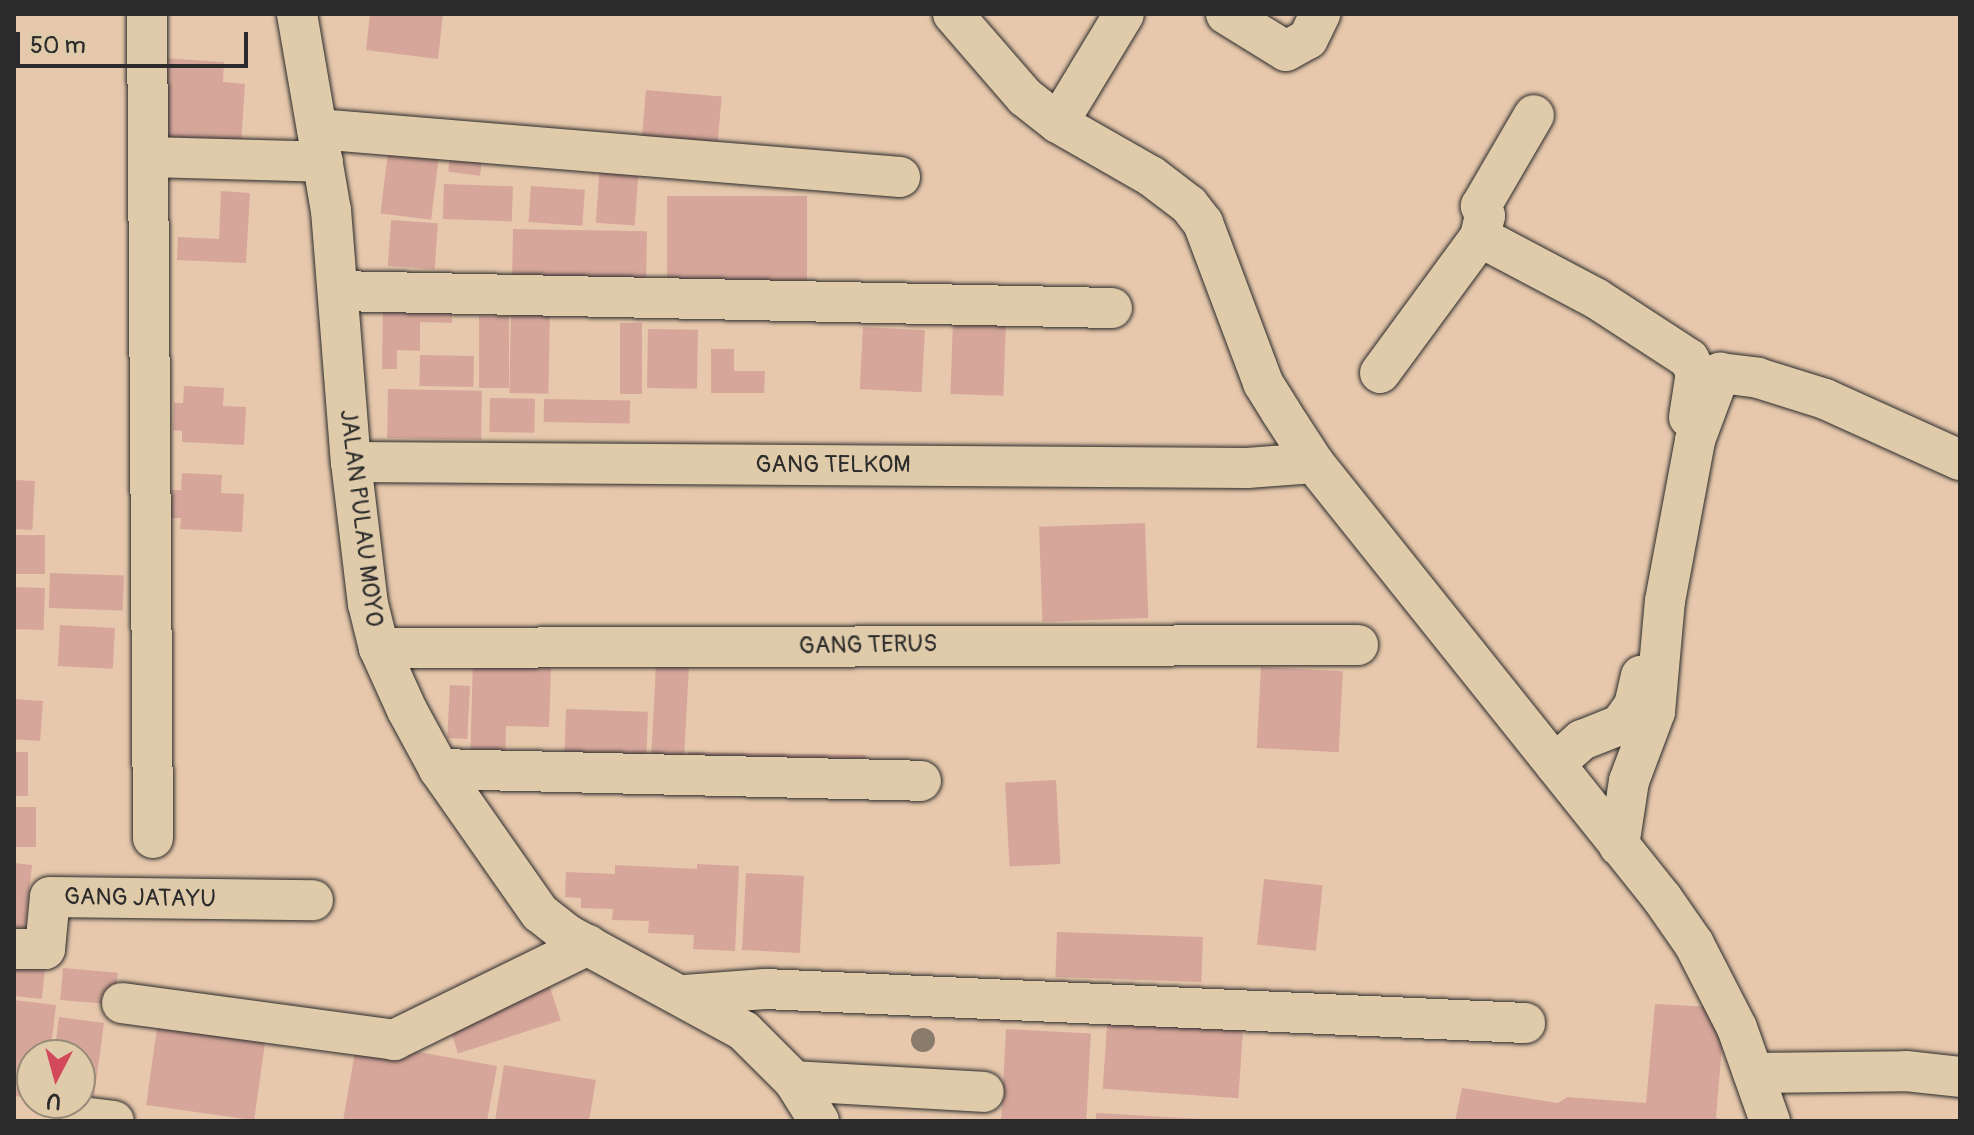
<!DOCTYPE html>
<html>
<head>
<meta charset="utf-8">
<style>
  body { margin:0 }
  #map { position:relative; width:1974px; height:1135px; overflow:hidden; background:#e7c8ac; font-family:Pangolin,sans-serif }
  div>[style] { position:absolute }
  [style*='--x'] { left:calc(var(--x)*1px); top:calc(var(--y)*1px); width:calc(var(--w)*1px); rotate:calc(var(--a)*1deg) }
  .building>* { inset:0; background:#d6a69a; transform-origin:0 0 }
  .roads { filter:drop-shadow(0 0 2px #2b2b2b) drop-shadow(0 0 2px #2b2b2b) }
  .minor>* { height:40px; margin:-20px; padding:0 20px; transform-origin:20px; border-radius:20px; background:#dfcbaa }
  .trees>* { width:24px; height:24px; margin:-12px; border-radius:50%; background:#897c6b }
  span { translate:-50% -50%; white-space:nowrap; text-align:center; line-height:1.15; -webkit-text-stroke:6px #dfcbaa; paint-order:stroke }
  .street-label { font-size:24px; color:#2b2b2b }
  .frame { position:absolute; inset:0; border:16px solid #2b2b2b; pointer-events:none }
  .north { position:absolute; left:16px; top:1039px; width:80px; height:80px; box-sizing:border-box; background:#dfcbaa; border:2px solid #978b77; border-radius:50%; rotate:186deg; font-size:22px; font-weight:700; line-height:32px; text-align:center; color:#2b2b2b }
  .north::after { content:''; display:block; margin:auto; width:28px; height:36px; background:#d1495b; clip-path:polygon(50% 0,100% 100%,50% 72%,0 100%) }
  .scale { position:absolute; left:16px; top:32px; width:232px; height:36px; box-sizing:border-box; border:4px solid #2b2b2b; border-top:0; padding-left:10px; font-size:24px; line-height:28px; white-space:nowrap; color:#2b2b2b; -webkit-text-stroke:6px #dfcbaa; paint-order:stroke }
</style>
</head>
<body>
<div id="map">
  <div class="building">
    <div style="clip-path:polygon(370px 14px,443px 14px,438px 59px,366px 50px)"></div>
    <div style="clip-path:polygon(162px 58px,224px 62px,223px 82px,245px 84px,241px 145px,158px 140px)"></div>
    <div style="left:646px;top:90px;width:76px;height:52px;rotate:5deg"></div>
    <div style="left:389px;top:144px;width:51px;height:70px;rotate:7deg"></div>
    <div style="left:451px;top:149px;width:32px;height:23px;rotate:7deg"></div>
    <div style="left:600px;top:163px;width:39px;height:60px;rotate:4deg"></div>
    <div style="left:444px;top:184px;width:69px;height:35px;rotate:2deg"></div>
    <div style="left:531px;top:186px;width:54px;height:36px;rotate:4deg"></div>
    <div style="clip-path:polygon(221px 191px,250px 193px,246px 263px,177px 260px,178px 237px,219px 239px)"></div>
    <div style="left:807px;top:196px;width:95px;height:140px;rotate:90deg"></div>
    <div style="left:391px;top:220px;width:47px;height:46px;rotate:4deg"></div>
    <div style="left:513px;top:229px;width:134px;height:55px;rotate:1deg"></div>
    <div style="clip-path:polygon(383px 302px,452px 303px,452px 323px,420px 322px,420px 351px,397px 350px,397px 369px,382px 369px)"></div>
    <div style="left:511px;top:305px;width:39px;height:88px;rotate:1deg"></div>
    <div style="left:479px;top:316px;width:30px;height:72px"></div>
    <div style="left:953px;top:320px;width:53px;height:74px;rotate:2deg"></div>
    <div style="left:620px;top:323px;width:22px;height:71px"></div>
    <div style="left:863px;top:327px;width:62px;height:62px;rotate:3deg"></div>
    <div style="left:648px;top:329px;width:50px;height:59px;rotate:1deg"></div>
    <div style="clip-path:polygon(711px 349px,734px 349px,734px 371px,765px 371px,764px 393px,711px 393px)"></div>
    <div style="left:420px;top:355px;width:54px;height:31px;rotate:1deg"></div>
    <div style="clip-path:polygon(184px 386px,224px 388px,223px 406px,246px 407px,244px 445px,182px 442px,182px 431px,173px 430px,174px 403px,183px 403px)"></div>
    <div style="left:388px;top:389px;width:94px;height:49px;rotate:1deg"></div>
    <div style="left:490px;top:398px;width:45px;height:34px;rotate:1deg"></div>
    <div style="left:544px;top:399px;width:86px;height:23px;rotate:1deg"></div>
    <div style="clip-path:polygon(182px 473px,222px 475px,221px 493px,244px 494px,242px 532px,180px 529px,181px 518px,171px 518px,172px 490px,181px 490px)"></div>
    <div style="left:14px;top:480px;width:21px;height:49px;rotate:3deg"></div>
    <div style="left:1145px;top:523px;width:95px;height:106px;rotate:88deg"></div>
    <div style="left:14px;top:535px;width:31px;height:39px"></div>
    <div style="left:50px;top:573px;width:74px;height:35px;rotate:2deg"></div>
    <div style="left:14px;top:587px;width:31px;height:42px;rotate:2deg"></div>
    <div style="left:60px;top:625px;width:55px;height:41px;rotate:3deg"></div>
    <div style="clip-path:polygon(473px 658px,551px 667px,549px 727px,506px 726px,505px 766px,470px 765px)"></div>
    <div style="left:656px;top:664px;width:33px;height:105px;rotate:3deg"></div>
    <div style="left:1261px;top:667px;width:82px;height:81px;rotate:3deg"></div>
    <div style="left:450px;top:685px;width:20px;height:53px;rotate:3deg"></div>
    <div style="left:14px;top:699px;width:29px;height:40px;rotate:4deg"></div>
    <div style="left:566px;top:709px;width:82px;height:61px;rotate:2deg"></div>
    <div style="left:14px;top:752px;width:14px;height:44px"></div>
    <div style="left:688px;top:752px;width:177px;height:19px;rotate:1deg"></div>
    <div style="left:1056px;top:780px;width:84px;height:51px;rotate:87deg"></div>
    <div style="left:14px;top:807px;width:22px;height:40px"></div>
    <div style="clip-path:polygon(14px 863px,32px 865px,25px 928px,14px 927px)"></div>
    <div style="clip-path:polygon(697px 864px,739px 866px,735px 951px,693px 949px,694px 935px,648px 933px,649px 921px,612px 920px,613px 909px,581px 908px,581px 898px,565px 897px,566px 872px,615px 874px,615px 865px,697px 869px)"></div>
    <div style="left:746px;top:873px;width:58px;height:77px;rotate:3deg"></div>
    <div style="left:1264px;top:879px;width:59px;height:66px;rotate:6deg"></div>
    <div style="left:1057px;top:932px;width:146px;height:45px;rotate:2deg"></div>
    <div style="left:14px;top:967px;width:31px;height:29px;rotate:6deg"></div>
    <div style="left:63px;top:968px;width:55px;height:32px;rotate:5deg"></div>
    <div style="left:549px;top:984px;width:38px;height:108px;rotate:72deg"></div>
    <div style="clip-path:polygon(14px 1000px,56px 1005px,50px 1055px,32px 1055px,32px 1098px,14px 1096px)"></div>
    <div style="clip-path:polygon(1655px 1004px,1714px 1007px,1724px 1021px,1716px 1118px,1730px 1121px,1455px 1121px,1462px 1088px,1558px 1103px,1567px 1097px,1646px 1103px)"></div>
    <div style="left:1108px;top:1012px;width:136px;height:77px;rotate:4deg"></div>
    <div style="left:159px;top:1014px;width:109px;height:92px;rotate:8deg"></div>
    <div style="clip-path:polygon(59px 1017px,104px 1023px,93px 1105px,80px 1104px,80px 1055px,54px 1055px)"></div>
    <div style="left:1006px;top:1029px;width:85px;height:92px;rotate:3deg"></div>
    <div style="clip-path:polygon(357px 1041px,497px 1066px,487px 1121px,343px 1121px)"></div>
    <div style="clip-path:polygon(504px 1065px,596px 1080px,589px 1121px,495px 1121px)"></div>
    <div style="clip-path:polygon(1096px 1113px,1203px 1119px,1203px 1121px,1096px 1121px)"></div>
  </div>
  <div class="roads">
    <div class="minor">
      <div style="--x:147;--y:14;--w:824;--a:89.58"></div>
      <div style="--x:297;--y:14;--w:199;--a:80.2"></div>
      <div style="--x:331;--y:210;--w:253;--a:85.5"></div>
      <div style="--x:351;--y:462;--w:143;--a:83.2"></div>
      <div style="--x:368;--y:604;--w:45;--a:76"></div>
      <div style="--x:379;--y:648;--w:68;--a:65.7"></div>
      <div style="--x:407;--y:710;--w:67;--a:61.5"></div>
      <div style="--x:439;--y:769;--w:176;--a:55"></div>
      <div style="--x:540;--y:913;--w:36;--a:38"></div>
      <div style="--x:568;--y:935;--w:200;--a:28.6"></div>
      <div style="--x:744;--y:1031;--w:71;--a:45"></div>
      <div style="--x:794;--y:1081;--w:47;--a:58"></div>
      <div style="--x:953;--y:14;--w:110;--a:49.1"></div>
      <div style="--x:1025;--y:97;--w:42;--a:38.2"></div>
      <div style="--x:1058;--y:123;--w:107;--a:29.7"></div>
      <div style="--x:1151;--y:176;--w:48;--a:37.3"></div>
      <div style="--x:1189;--y:205;--w:23;--a:52"></div>
      <div style="--x:1203;--y:223;--w:171;--a:69.4"></div>
      <div style="--x:1263;--y:383;--w:34;--a:58"></div>
      <div style="--x:1281;--y:412;--w:61;--a:57.1"></div>
      <div style="--x:1314;--y:463;--w:557;--a:51.34"></div>
      <div style="--x:1662;--y:898;--w:56;--a:55.2"></div>
      <div style="--x:1694;--y:944;--w:94;--a:62.9"></div>
      <div style="--x:1737;--y:1028;--w:99;--a:70.5"></div>
      <div style="--x:1226;--y:14;--w:70;--a:31.7"></div>
      <div style="--x:1286;--y:51;--w:25;--a:-29"></div>
      <div style="--x:1308;--y:39;--w:28;--a:-64"></div>
      <div style="--x:1058;--y:123;--w:127;--a:-58.8"></div>
      <div style="--x:317;--y:129;--w:585;--a:4.71"></div>
      <div style="--x:149;--y:157;--w:174;--a:1.6"></div>
      <div style="--x:1480;--y:237;--w:132;--a:27.9"></div>
      <div style="--x:1597;--y:299;--w:110;--a:33.1"></div>
      <div style="--x:1689;--y:359;--w:15;--a:62"></div>
      <div style="--x:1696;--y:372;--w:46;--a:98.8"></div>
      <div style="--x:338;--y:291;--w:774;--a:1.26"></div>
      <div style="--x:1380;--y:373;--w:169;--a:-53.7"></div>
      <div style="--x:1480;--y:237;--w:22;--a:-77"></div>
      <div style="--x:1485;--y:216;--w:11;--a:-112"></div>
      <div style="--x:1481;--y:206;--w:105;--a:-59.8"></div>
      <div style="--x:351;--y:462;--w:896;--a:0.38"></div>
      <div style="--x:1247;--y:468;--w:67;--a:-4.3"></div>
      <div style="--x:379;--y:648;--w:979;--a:-0.18"></div>
      <div style="--x:1555;--y:764;--w:36;--a:-42"></div>
      <div style="--x:1582;--y:740;--w:41;--a:-21.5"></div>
      <div style="--x:1620;--y:725;--w:24;--a:-54"></div>
      <div style="--x:1634;--y:706;--w:31;--a:-77"></div>
      <div style="--x:439;--y:769;--w:482;--a:1.4"></div>
      <div style="--x:1619;--y:846;--w:66;--a:-81.3"></div>
      <div style="--x:1629;--y:781;--w:74;--a:-69.4"></div>
      <div style="--x:1655;--y:712;--w:111;--a:-84.9"></div>
      <div style="--x:1665;--y:601;--w:164;--a:-79.4"></div>
      <div style="--x:1695;--y:440;--w:72;--a:-69.5"></div>
      <div style="--x:1720;--y:373;--w:38;--a:7"></div>
      <div style="--x:1758;--y:378;--w:70;--a:17.4"></div>
      <div style="--x:1825;--y:399;--w:148;--a:24.3"></div>
      <div style="--x:14;--y:949;--w:31;--a:0"></div>
      <div style="--x:45;--y:949;--w:52;--a:-84.5"></div>
      <div style="--x:50;--y:897;--w:263;--a:0.7"></div>
      <div style="--x:685;--y:995;--w:80;--a:-4.3"></div>
      <div style="--x:765;--y:989;--w:761;--a:2.56"></div>
      <div style="--x:122;--y:1003;--w:275;--a:7.7"></div>
      <div style="--x:394;--y:1040;--w:216;--a:-26.1"></div>
      <div style="--x:1753;--y:1073;--w:153;--a:-0.7"></div>
      <div style="--x:1906;--y:1071;--w:54;--a:6.3"></div>
      <div style="--x:794;--y:1081;--w:190;--a:3.3"></div>
      <div style="--x:81;--y:1117;--w:33;--a:7"></div>
    </div>
  </div>
  <div class="trees">
    <div style="left:923px;top:1040px"></div>
  </div>
  <div class="street-label">
    <span style="left:833px;top:465px">GANG TELKOM</span>
    <span style="left:361px;top:518px;rotate:83deg">JALAN PULAU MOYO</span>
    <span style="left:868px;top:645px;rotate:-1deg">GANG TERUS</span>
    <span style="left:140px;top:898px;rotate:1deg">GANG JATAYU</span>
  </div>
  <div class="frame"></div>
  <div class="north">U</div>
  <div class="scale">50 m</div>
</div>
</body>
</html>
